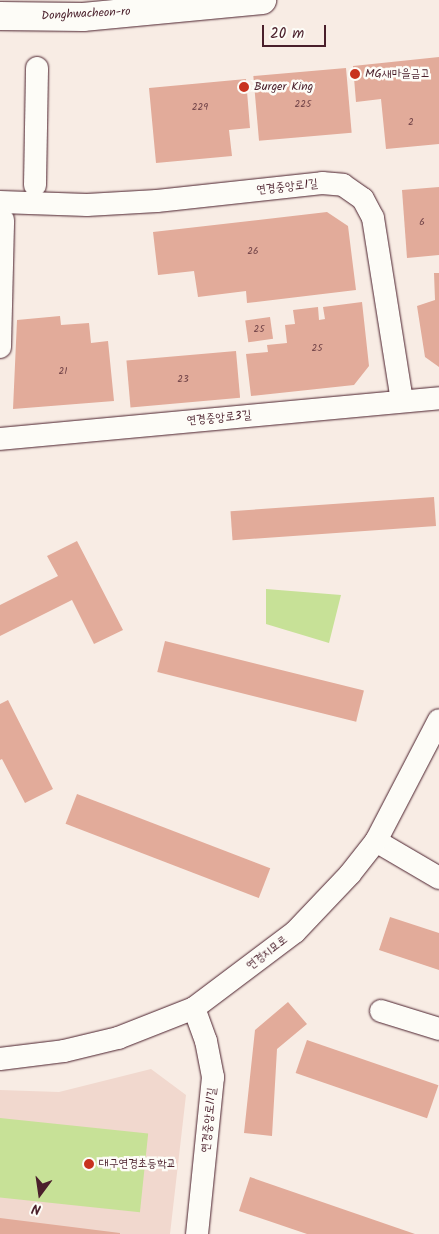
<!DOCTYPE html>
<html>
<head>
<meta charset="utf-8">
<style>
  body { margin:0 }
  #map { position:relative; width:439px; height:1234px; overflow:hidden; background:#f8ece4; font-family:Kalam,"Poor Story",sans-serif }
  div>[style] { position:absolute }
  [style*='--x'] { left:calc(var(--x)*1px); top:calc(var(--y)*1px); width:calc(var(--w)*1px); rotate:calc(var(--a)*1deg) }
  .built>* { inset:0; background:#f1d8ce }
  .green>* { inset:0; background:#c7e197; transform-origin:0 0 }
  .building>* { inset:0; background:#e2ab9a; transform-origin:0 0 }
  .roads { filter:drop-shadow(0 0 1px #4a1f2b) drop-shadow(0 0 1px #4a1f2b) }
  .minor>* { height:22px; margin:-11px; padding:0 11px; transform-origin:11px; border-radius:11px; background:#fdfcf7 }
  .major>* { height:28px; margin:-14px; padding:0 14px; transform-origin:14px; border-radius:14px; background:#fdfcf7 }
  .dots>* { width:14px; height:14px; translate:-50% -50%; box-sizing:border-box; border:2px solid #fdfcf7; border-radius:50% }
  span { translate:-50% -50%; white-space:nowrap; text-align:center; line-height:1.15; -webkit-text-stroke:5px #fdfcf7; paint-order:stroke }
  .number-label { font-size:10px; color:#704247 }
  .number-label span { -webkit-text-stroke-width:0 }
  .street-label { font-size:12px; color:#4a1f2b }
  .poi-label { font-size:12px; color:#4a1f2b }
  .left { translate:0 -50%; text-align:left }
  .north { position:absolute; left:15px; top:1169px; width:50px; height:50px; -webkit-text-stroke:4px #fdfcf7; paint-order:stroke; rotate:194deg; font-size:14px; font-weight:700; line-height:20px; text-align:center; color:#4a1f2b }
  .north::after { content:''; display:block; margin:auto; width:18px; height:22px; background:#4a1f2b; clip-path:polygon(50% 0,100% 100%,50% 72%,0 100%) }
  .scale { position:absolute; left:262px; top:25px; width:64px; height:22px; box-sizing:border-box; border:2px solid #4a1f2b; border-top:0; padding-left:6px; font-size:15px; line-height:18px; white-space:nowrap; color:#4a1f2b; -webkit-text-stroke:4px #fdfcf7; paint-order:stroke }
</style>
</head>
<body>
<div id="map">
  <div class="built">
    <div style="clip-path:polygon(151px 1069px,186px 1095px,170px 1234px,0 1234px,0 1090px,59px 1092px)"></div>
  </div>
  <div class="green">
    <div style="clip-path:polygon(266px 589px,341px 595px,329px 643px,266px 624px)"></div>
    <div style="left:0;top:1118px;width:149px;height:79px;rotate:6deg"></div>
  </div>
  <div class="building">
    <div style="clip-path:polygon(439px 57px,439px 144px,386px 149px,381px 99px,356px 102px,353px 66px)"></div>
    <div style="left:346px;top:68px;width:65px;height:93px;rotate:85deg"></div>
    <div style="clip-path:polygon(246px 79px,250px 128px,229px 130px,232px 156px,156px 163px,149px 88px)"></div>
    <div style="clip-path:polygon(439px 187px,439px 255px,407px 258px,402px 190px)"></div>
    <div style="clip-path:polygon(327px 212px,348px 226px,356px 290px,247px 303px,246px 291px,198px 297px,194px 271px,158px 275px,153px 232px)"></div>
    <div style="clip-path:polygon(434px 273px,439px 273px,439px 367px,425px 357px,417px 306px,435px 300px)"></div>
    <div style="clip-path:polygon(362px 302px,369px 366px,354px 385px,251px 396px,246px 354px,268px 352px,267px 345px,287px 343px,285px 325px,295px 324px,293px 310px,318px 307px,319px 320px,325px 319px,323px 307px)"></div>
    <div style="clip-path:polygon(60px 316px,61px 325px,89px 323px,91px 343px,108px 341px,114px 401px,13px 409px,17px 320px)"></div>
    <div style="left:270px;top:317px;width:22px;height:25px;rotate:82deg"></div>
    <div style="left:236px;top:351px;width:47px;height:110px;rotate:85deg"></div>
    <div style="left:434px;top:497px;width:29px;height:204px;rotate:86deg"></div>
    <div style="clip-path:polygon(77px 541px,123px 630px,94px 644px,72px 600px,0 636px,0 605px,58px 576px,47px 556px)"></div>
    <div style="left:165px;top:641px;width:205px;height:32px;rotate:14deg"></div>
    <div style="clip-path:polygon(8px 700px,53px 789px,25px 803px,2px 759px,0 760px,0 704px)"></div>
    <div style="left:77px;top:794px;width:207px;height:32px;rotate:21deg"></div>
    <div style="clip-path:polygon(390px 917px,439px 933px,439px 970px,379px 950px)"></div>
    <div style="clip-path:polygon(288px 1002px,307px 1024px,277px 1049px,272px 1136px,244px 1133px,255px 1030px)"></div>
    <div style="left:307px;top:1040px;width:139px;height:35px;rotate:19deg"></div>
    <div style="clip-path:polygon(250px 1177px,415px 1234px,307px 1234px,239px 1211px)"></div>
    <div style="clip-path:polygon(0 1218px,120px 1233px,120px 1234px,0 1234px)"></div>
  </div>
  <div class="roads">
    <div class="minor">
      <div style="--x:35;--y:185;--w:117;--a:-89"></div>
      <div style="--x:0;--y:202;--w:87;--a:2"></div>
      <div style="--x:87;--y:205;--w:70;--a:-3.3"></div>
      <div style="--x:157;--y:201;--w:166;--a:-6.2"></div>
      <div style="--x:322;--y:183;--w:21;--a:5"></div>
      <div style="--x:343;--y:185;--w:24;--a:35"></div>
      <div style="--x:363;--y:199;--w:21;--a:62"></div>
      <div style="--x:373;--y:218;--w:185;--a:81"></div>
      <div style="--x:0;--y:347;--w:127;--a:-88.6"></div>
      <div style="--x:0;--y:439;--w:441;--a:-5.3"></div>
      <div style="--x:376;--y:841;--w:73;--a:30.4"></div>
      <div style="--x:194;--y:1008;--w:35;--a:70"></div>
      <div style="--x:206;--y:1041;--w:37;--a:79"></div>
      <div style="--x:213;--y:1077;--w:158;--a:95.8"></div>
      <div style="--x:381;--y:1011;--w:61;--a:17.2"></div>
      <div style="--x:0;--y:1059;--w:64;--a:-7.1"></div>
      <div style="--x:64;--y:1051;--w:56;--a:-13.5"></div>
      <div style="--x:118;--y:1038;--w:82;--a:-21.5"></div>
      <div style="--x:194;--y:1008;--w:126;--a:-37"></div>
      <div style="--x:295;--y:932;--w:80;--a:-46.5"></div>
      <div style="--x:350;--y:874;--w:42;--a:-51.8"></div>
      <div style="--x:376;--y:841;--w:136;--a:-62.5"></div>
    </div>
    <div class="major">
      <div style="--x:0;--y:16;--w:83;--a:0.7"></div>
      <div style="--x:83;--y:17;--w:180;--a:-5.4"></div>
    </div>
  </div>
  <div class="dots">
    <div style="left:355px;top:74px;background:#c8321e"></div>
    <div style="left:244px;top:87px;background:#c8321e"></div>
    <div style="left:89px;top:1164px;background:#c8321e"></div>
  </div>
  <div class="number-label">
    <span style="left:303px;top:105px">225</span>
    <span style="left:200px;top:108px">229</span>
    <span style="left:411px;top:123px">2</span>
    <span style="left:422px;top:223px">6</span>
    <span style="left:253px;top:252px">26</span>
    <span style="left:259px;top:330px">25</span>
    <span style="left:317px;top:349px">25</span>
    <span style="left:63px;top:372px">21</span>
    <span style="left:183px;top:380px">23</span>
  </div>
  <div class="street-label">
    <span style="left:86px;top:14px;rotate:-3deg">Donghwacheon-ro</span>
    <span style="left:287px;top:187px;rotate:-6deg">연경중앙로1길</span>
    <span style="left:219px;top:418px;rotate:-5deg">연경중앙로3길</span>
    <span style="left:267px;top:953px;rotate:-37deg">연경지묘로</span>
    <span style="left:209px;top:1120px;rotate:-84deg">연경중앙로11길</span>
  </div>
  <div class="poi-label">
    <span class="left" style="left:365px;top:74px">MG새마을금고</span>
    <span class="left" style="left:254px;top:87px">Burger King</span>
    <span class="left" style="left:99px;top:1164px">대구연경초등학교</span>
  </div>
  <div class="north">N</div>
  <div class="scale">20 m</div>
</div>
</body>
</html>
